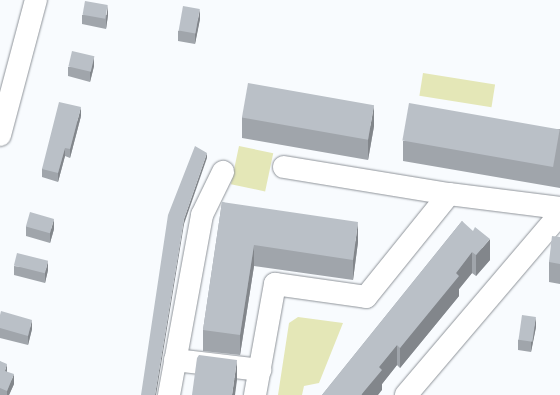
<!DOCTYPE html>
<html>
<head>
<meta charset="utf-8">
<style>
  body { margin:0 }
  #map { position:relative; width:560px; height:395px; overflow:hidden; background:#f8fbfe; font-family:"Fira Sans",sans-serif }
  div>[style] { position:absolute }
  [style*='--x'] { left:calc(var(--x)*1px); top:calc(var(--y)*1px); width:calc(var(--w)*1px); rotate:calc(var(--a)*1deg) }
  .green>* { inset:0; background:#e4e7b7; transform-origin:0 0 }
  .roads { filter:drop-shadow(0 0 1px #8e9399) drop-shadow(0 0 1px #8e9399) }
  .minor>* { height:22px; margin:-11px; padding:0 11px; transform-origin:11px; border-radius:11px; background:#fff }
  .wall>* { inset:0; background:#a0a5ab }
  .shaded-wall>* { inset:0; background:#82868b }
  .building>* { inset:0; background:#bac0c7; transform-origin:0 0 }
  span { translate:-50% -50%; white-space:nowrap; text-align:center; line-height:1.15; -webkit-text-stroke:3px #fff; paint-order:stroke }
</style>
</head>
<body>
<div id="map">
  <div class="green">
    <div style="left:423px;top:73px;width:73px;height:23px;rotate:9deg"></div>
    <div style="left:239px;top:146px;width:35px;height:39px;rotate:12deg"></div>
    <div style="clip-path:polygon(298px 317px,343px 323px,319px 383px,304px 386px,302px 395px,278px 395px,289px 323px)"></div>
  </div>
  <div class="roads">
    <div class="minor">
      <div style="--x:0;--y:135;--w:140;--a:-75.1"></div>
      <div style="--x:284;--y:167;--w:167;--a:9.3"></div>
      <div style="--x:449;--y:194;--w:112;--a:7.2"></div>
      <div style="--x:175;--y:360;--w:86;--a:6.7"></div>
      <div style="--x:169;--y:395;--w:183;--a:-79.6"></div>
      <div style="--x:202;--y:215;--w:48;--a:-64"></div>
      <div style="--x:255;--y:395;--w:113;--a:-79.8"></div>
      <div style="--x:275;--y:284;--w:92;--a:8.1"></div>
      <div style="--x:366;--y:297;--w:132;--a:-51.1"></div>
      <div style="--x:406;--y:395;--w:238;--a:-49.6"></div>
    </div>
  </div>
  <div class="wall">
    <div style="clip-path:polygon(82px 15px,108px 15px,106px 29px,82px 24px)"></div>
    <div style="clip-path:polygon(200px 19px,195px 44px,178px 41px,178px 31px)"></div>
    <div style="clip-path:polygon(94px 66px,90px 82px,68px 76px,68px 67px)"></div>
    <div style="clip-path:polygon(81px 116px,70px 158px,65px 156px,58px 182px,42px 177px,42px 169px)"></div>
    <div style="clip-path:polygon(242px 117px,374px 126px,368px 160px,242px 138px)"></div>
    <div style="clip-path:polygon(560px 129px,560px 188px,403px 161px,403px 141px)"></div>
    <div style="clip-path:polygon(222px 202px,358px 242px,353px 280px,254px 266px,240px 355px,203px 351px,203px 330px)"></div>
    <div style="clip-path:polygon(462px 221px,490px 260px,476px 276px,472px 273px,459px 289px,459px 296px,400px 368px,397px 365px,382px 384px,382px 390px,322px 395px)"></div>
    <div style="clip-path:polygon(26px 226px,54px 229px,50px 243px,26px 236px)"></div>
    <div style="clip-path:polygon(560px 237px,560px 284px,549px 282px,549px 262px)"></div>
    <div style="clip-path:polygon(14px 266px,48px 270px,45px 283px,14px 275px)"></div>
    <div style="clip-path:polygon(0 315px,32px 329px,28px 345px,0 338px)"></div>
    <div style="clip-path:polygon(536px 327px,531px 352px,518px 350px,518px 340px)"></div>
    <div style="clip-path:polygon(0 361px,7px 372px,14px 384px,9px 395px,0 395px)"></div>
  </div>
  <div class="shaded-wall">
    <div style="clip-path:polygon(108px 5px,108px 15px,106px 29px,106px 19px)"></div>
    <div style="clip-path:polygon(200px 9px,200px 19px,195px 44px,195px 34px)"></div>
    <div style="clip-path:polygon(94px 56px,94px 66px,90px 82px,90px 72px)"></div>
    <div style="clip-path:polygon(374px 105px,374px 126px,368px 160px,368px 140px)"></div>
    <div style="clip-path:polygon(81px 107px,81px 116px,70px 158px,70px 149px)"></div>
    <div style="clip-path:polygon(65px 148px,65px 156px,58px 182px,58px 173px)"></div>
    <div style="clip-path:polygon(207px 153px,207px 158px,184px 224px,156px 395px,155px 395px,184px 219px)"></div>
    <div style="clip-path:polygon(54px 219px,54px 229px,50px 243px,50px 233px)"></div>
    <div style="clip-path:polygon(358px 222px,358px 242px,353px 280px,353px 260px)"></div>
    <div style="clip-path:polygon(490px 239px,490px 260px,476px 276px,476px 255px)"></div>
    <div style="clip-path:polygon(254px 245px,254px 266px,240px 355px,240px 335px)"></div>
    <div style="clip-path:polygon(472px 252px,472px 273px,459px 289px,459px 296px,400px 368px,400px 348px,456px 273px)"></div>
    <div style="clip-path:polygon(48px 261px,48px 270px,45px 283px,45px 273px)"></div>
    <div style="clip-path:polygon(536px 317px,536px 327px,531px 352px,531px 342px)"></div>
    <div style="clip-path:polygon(32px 320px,32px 329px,28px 345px,28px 336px)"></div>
    <div style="clip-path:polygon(397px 345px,397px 365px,382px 384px,382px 390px,378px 395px,361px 395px,379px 367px)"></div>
    <div style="clip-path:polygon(237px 360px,237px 380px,235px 395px,232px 395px)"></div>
    <div style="clip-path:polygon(7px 364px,7px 373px,5px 371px)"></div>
    <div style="clip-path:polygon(14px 374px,14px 384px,9px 395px,7px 395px,7px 391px)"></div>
  </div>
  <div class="building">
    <div style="left:85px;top:1px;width:23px;height:14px;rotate:10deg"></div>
    <div style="left:183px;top:6px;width:17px;height:25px;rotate:10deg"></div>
    <div style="left:72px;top:51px;width:23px;height:16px;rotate:13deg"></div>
    <div style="left:248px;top:83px;width:128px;height:35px;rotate:10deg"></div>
    <div style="clip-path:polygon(59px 102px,81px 107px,70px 149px,65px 148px,58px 173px,42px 169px)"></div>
    <div style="left:409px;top:103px;width:153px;height:38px;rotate:10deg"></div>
    <div style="clip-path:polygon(195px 146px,207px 153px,184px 219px,155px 395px,141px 395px,168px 215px)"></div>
    <div style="clip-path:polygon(222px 202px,358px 222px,353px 260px,254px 245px,240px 335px,203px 330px)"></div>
    <div style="left:30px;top:212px;width:25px;height:15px;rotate:16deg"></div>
    <div style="clip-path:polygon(462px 221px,473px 231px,475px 227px,490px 239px,476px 255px,472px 252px,456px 273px,459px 276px,400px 348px,397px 345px,379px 367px,382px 370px,361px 395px,322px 395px)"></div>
    <div style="clip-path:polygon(552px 236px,560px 237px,560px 264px,549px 262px)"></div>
    <div style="left:17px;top:253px;width:32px;height:13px;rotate:14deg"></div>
    <div style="clip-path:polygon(1px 311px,32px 320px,28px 336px,0 328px,0 315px)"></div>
    <div style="left:522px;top:315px;width:14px;height:25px;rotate:8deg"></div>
    <div style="clip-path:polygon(199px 355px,237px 360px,232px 395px,192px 395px,197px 358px)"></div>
    <div style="clip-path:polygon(0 361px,7px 364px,5px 371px,14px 374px,7px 391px,0 388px)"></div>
  </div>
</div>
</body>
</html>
